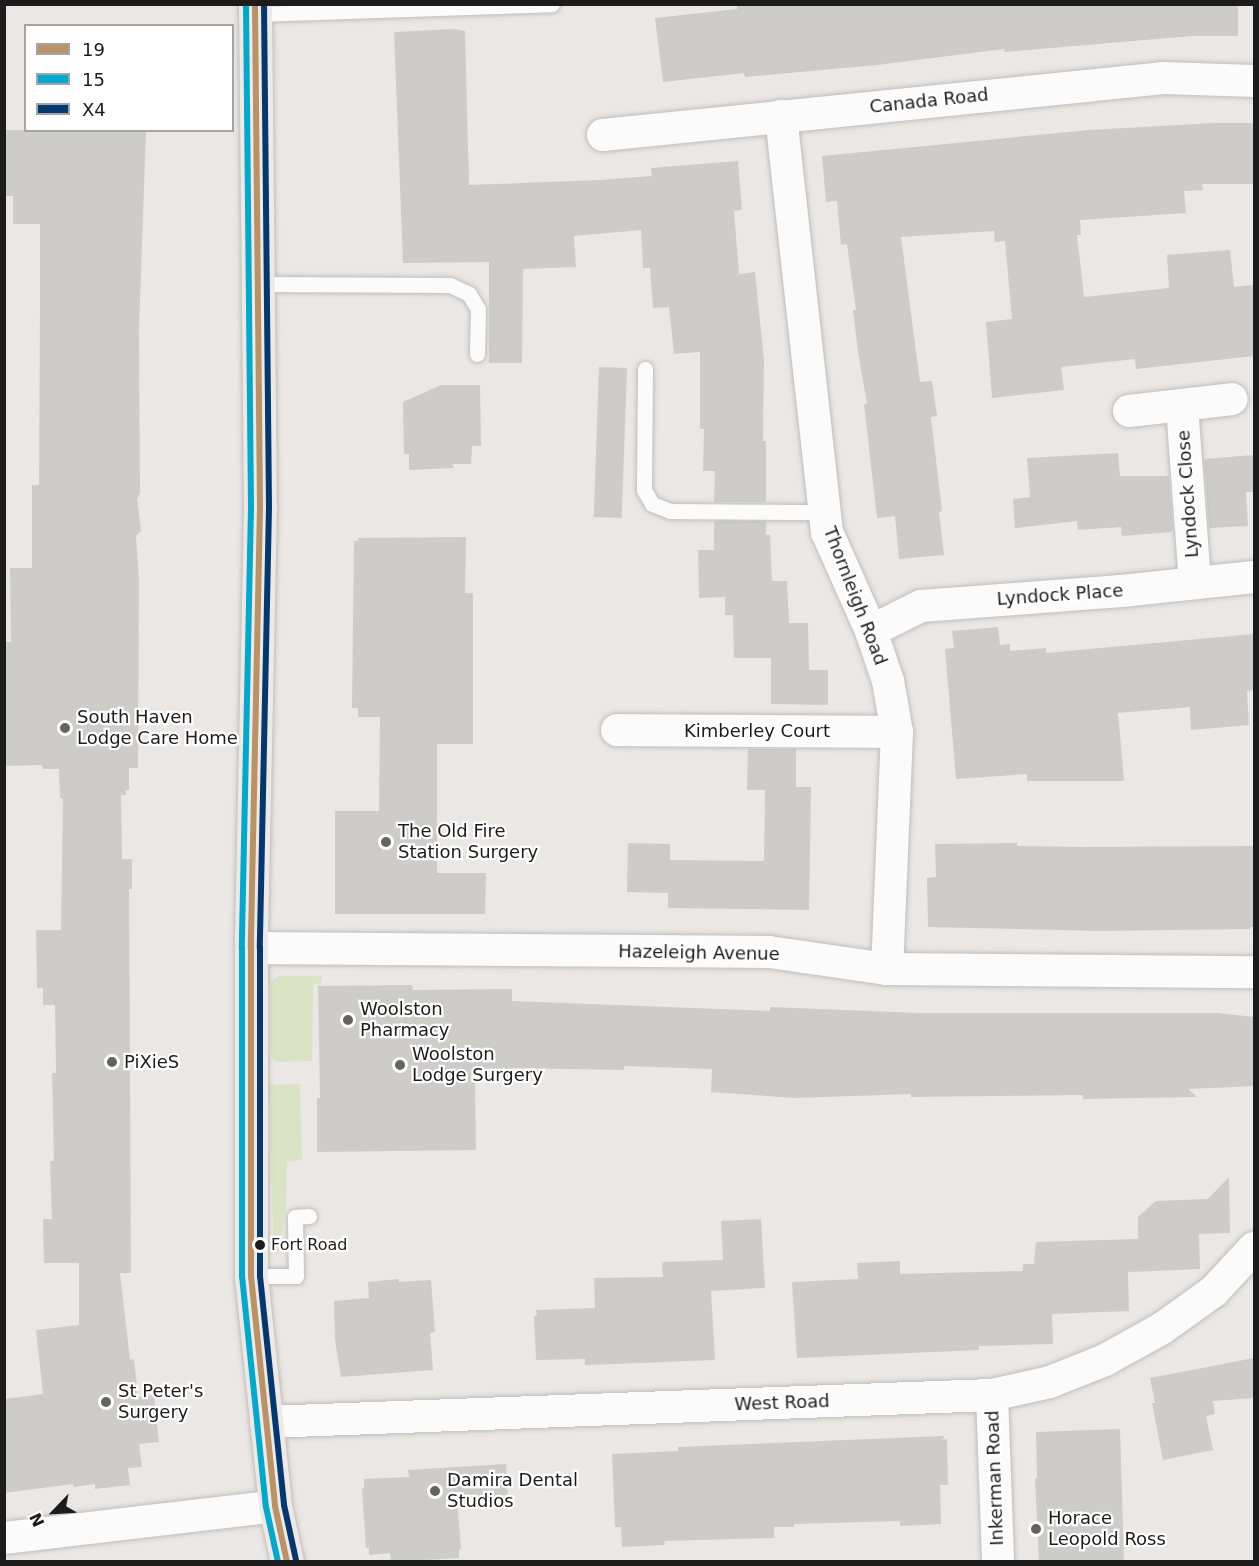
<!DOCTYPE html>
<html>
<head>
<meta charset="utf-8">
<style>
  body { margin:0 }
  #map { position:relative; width:1259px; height:1566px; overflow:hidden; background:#eae7e4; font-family:"DejaVu Sans",sans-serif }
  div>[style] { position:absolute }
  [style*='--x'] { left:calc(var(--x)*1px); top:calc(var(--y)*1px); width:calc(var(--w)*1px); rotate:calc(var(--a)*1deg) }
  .grass>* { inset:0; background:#dae4c5 }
  .building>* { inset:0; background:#ceccc9; transform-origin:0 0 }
  .roads { filter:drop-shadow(0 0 2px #c0bebd) drop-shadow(0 0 2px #c0bebd) }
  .service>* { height:15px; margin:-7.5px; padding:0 7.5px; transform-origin:7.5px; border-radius:7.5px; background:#fcfbfb }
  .minor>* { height:32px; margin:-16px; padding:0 16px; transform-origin:16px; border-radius:16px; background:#fcfbfb }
  .primary>* { height:33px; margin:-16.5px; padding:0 16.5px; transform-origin:16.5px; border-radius:16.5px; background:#eee9e4 }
  .bus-1>* { height:6px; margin:-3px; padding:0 3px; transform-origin:3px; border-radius:3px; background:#bb9266 }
  .bus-2>* { height:6px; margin:-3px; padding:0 3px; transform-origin:3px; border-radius:3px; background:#00a9ce }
  .bus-3>* { height:6px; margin:-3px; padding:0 3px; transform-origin:3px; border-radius:3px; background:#013970 }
  .dots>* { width:16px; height:16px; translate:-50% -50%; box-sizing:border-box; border:3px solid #fff; border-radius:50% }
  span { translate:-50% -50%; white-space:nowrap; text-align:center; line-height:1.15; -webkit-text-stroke:4.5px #fff; paint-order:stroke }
  .bus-label { font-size:16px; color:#1c1c1c }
  .left { translate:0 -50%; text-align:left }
  .street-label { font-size:18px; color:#1c1c1c }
  .poi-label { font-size:18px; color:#1c1c1c }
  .frame { position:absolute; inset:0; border:6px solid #1c1c1c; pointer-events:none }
  .legend { position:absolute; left:24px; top:24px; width:210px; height:108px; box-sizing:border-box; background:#fff; border:2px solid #a4a4a4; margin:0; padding:8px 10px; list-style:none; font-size:18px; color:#1c1c1c }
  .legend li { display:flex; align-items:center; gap:12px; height:30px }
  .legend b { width:30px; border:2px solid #a4a4a4 }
  .north { position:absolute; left:24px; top:1482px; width:60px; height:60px; -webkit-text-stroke:4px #fff; paint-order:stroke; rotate:245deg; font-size:16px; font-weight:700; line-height:24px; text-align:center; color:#1c1c1c }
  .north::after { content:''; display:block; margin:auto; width:21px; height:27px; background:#1c1c1c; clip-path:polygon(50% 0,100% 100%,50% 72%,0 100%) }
</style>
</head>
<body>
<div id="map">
  <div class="grass">
    <div style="clip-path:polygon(279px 976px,322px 976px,321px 983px,313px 984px,312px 1061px,277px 1062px,271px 1056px,270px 982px)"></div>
    <div style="clip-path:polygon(300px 1084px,302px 1160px,287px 1162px,286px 1208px,278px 1255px,274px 1254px,269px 1085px)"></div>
  </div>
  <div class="building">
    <div style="clip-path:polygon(737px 4px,1238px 4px,1238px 36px,1192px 36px,1005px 52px,1004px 49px,877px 65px,745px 77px,744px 73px,663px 82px,655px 18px,737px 9px)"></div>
    <div style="clip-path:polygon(454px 29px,465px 31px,469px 185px,600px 180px,652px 176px,651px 168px,738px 161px,742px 210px,734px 211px,739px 274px,755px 272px,764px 360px,763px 441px,766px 441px,766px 502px,714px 502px,715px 471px,703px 471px,704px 429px,700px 429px,700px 352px,674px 354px,669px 307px,653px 308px,650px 268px,643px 268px,641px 230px,574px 236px,576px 267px,523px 269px,522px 363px,489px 363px,489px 262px,403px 263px,394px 32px)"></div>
    <div style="clip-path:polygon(1213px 123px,1254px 123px,1254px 184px,1202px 184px,1203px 190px,1184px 191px,1186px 213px,1080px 220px,1081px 235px,1077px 235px,1084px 297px,1169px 288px,1167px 255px,1230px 250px,1234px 287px,1254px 285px,1254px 356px,1136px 369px,1135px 359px,1061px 367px,1064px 390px,992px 398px,986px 322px,1012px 319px,1005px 241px,995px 242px,994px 231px,901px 237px,920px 382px,932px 381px,937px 416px,931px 417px,942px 511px,939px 512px,944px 555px,899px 559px,895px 516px,877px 518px,864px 404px,867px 404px,858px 352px,853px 310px,856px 310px,847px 244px,841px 245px,837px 201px,826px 202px,822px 156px,1089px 130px)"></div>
    <div style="clip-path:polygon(4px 130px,146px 130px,139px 330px,140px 494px,137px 498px,141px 531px,136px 536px,139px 580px,138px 768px,129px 768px,129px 790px,126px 790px,126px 795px,121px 795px,122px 859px,132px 859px,132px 889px,129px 889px,131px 1273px,120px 1273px,130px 1360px,134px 1359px,138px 1397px,154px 1395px,159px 1442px,139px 1444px,142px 1467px,128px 1468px,130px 1485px,95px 1489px,95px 1484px,73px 1487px,73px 1484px,4px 1493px,4px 1399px,43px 1394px,36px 1330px,79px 1325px,79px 1263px,44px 1263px,43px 1219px,52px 1219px,50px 1161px,54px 1161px,52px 1073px,56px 1073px,55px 1005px,43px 1005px,43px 988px,37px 988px,36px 930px,61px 930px,63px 799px,60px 798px,59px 769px,43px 769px,42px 765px,4px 766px,4px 642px,11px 642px,10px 568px,32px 568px,32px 485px,39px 485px,40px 303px,40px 224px,13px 224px,13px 196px,4px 196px)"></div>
    <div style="left:599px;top:367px;width:28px;height:150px;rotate:2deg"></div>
    <div style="clip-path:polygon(441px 385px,480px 385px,481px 446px,472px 446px,471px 464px,452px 464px,454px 468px,409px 470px,409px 454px,404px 454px,403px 402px)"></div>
    <div style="clip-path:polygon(1118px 453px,1120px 476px,1169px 476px,1173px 529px,1171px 532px,1122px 536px,1121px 527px,1078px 530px,1077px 521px,1015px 528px,1013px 499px,1030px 497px,1027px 458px)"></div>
    <div style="clip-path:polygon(1254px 455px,1254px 492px,1246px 492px,1248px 526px,1209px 528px,1204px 459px)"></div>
    <div style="clip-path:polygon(714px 521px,766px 521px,766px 535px,770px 535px,772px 581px,787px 581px,789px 623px,808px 623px,809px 670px,828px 670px,828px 705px,771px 704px,771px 658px,734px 658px,733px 615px,725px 615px,725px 597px,699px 598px,698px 550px,714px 550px)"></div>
    <div style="clip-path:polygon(466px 537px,465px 593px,473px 593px,473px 744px,437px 744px,437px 873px,486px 873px,485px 914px,335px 914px,335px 811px,379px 811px,380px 717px,358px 717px,358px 708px,352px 708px,354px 541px,358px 541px,358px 538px)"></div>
    <div style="clip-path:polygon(998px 627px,1000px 645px,1010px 644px,1010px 651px,1046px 648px,1046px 653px,1254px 634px,1254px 690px,1247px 691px,1249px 725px,1191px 730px,1190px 707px,1118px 713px,1124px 781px,1027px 781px,1027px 774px,956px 779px,945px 649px,954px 648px,952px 631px)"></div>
    <div style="clip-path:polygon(748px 749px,796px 749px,796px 787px,811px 787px,809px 910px,668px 908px,668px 893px,627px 892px,628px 843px,670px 844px,670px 860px,764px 861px,765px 790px,747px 790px)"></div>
    <div style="clip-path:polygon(1017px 843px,1017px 846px,1082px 847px,1254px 846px,1254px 927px,1250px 927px,1250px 929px,1100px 931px,928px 927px,927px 878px,936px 877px,935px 844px)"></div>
    <div style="clip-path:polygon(412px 985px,413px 990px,512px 989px,512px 1001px,770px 1011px,770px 1007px,919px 1013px,1218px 1013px,1254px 1017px,1254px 1086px,1188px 1089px,1197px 1097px,1083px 1099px,1083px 1095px,911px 1097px,911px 1094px,794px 1098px,711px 1092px,712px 1069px,624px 1066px,624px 1070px,513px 1068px,513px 1077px,475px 1077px,476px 1150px,317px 1152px,317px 1098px,320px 1098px,318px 986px)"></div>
    <div style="clip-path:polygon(1229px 1177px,1230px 1233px,1199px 1234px,1200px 1269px,1128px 1272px,1129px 1311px,1052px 1314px,1053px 1344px,979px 1346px,979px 1350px,797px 1358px,792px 1282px,858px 1279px,857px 1263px,900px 1261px,900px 1274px,1023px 1271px,1023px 1264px,1034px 1264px,1036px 1242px,1138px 1239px,1138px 1217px,1156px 1201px,1208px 1199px)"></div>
    <div style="clip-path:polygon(761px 1219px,765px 1288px,711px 1291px,715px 1360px,589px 1365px,585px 1365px,585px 1359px,536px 1360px,534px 1316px,537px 1316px,536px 1310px,595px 1308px,594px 1278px,663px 1277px,662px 1262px,723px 1260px,721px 1221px)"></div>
    <div style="clip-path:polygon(399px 1279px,399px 1282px,431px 1280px,435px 1332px,430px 1333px,433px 1370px,341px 1377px,335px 1340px,334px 1301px,369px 1298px,368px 1282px)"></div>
    <div style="clip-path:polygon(1254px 1358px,1254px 1398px,1213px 1401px,1215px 1414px,1206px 1416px,1213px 1450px,1163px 1460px,1152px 1403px,1155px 1403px,1150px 1378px)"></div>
    <div style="clip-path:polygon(1120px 1429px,1124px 1562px,1039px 1562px,1035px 1478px,1037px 1478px,1036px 1432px)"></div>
    <div style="clip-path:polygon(944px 1436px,943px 1440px,947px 1439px,948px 1485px,940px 1485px,941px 1524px,900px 1526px,900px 1521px,794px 1524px,794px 1527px,774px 1527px,774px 1538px,664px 1541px,665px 1545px,622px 1547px,621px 1527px,615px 1527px,612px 1454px,678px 1451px,678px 1447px)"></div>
    <div style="clip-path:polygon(506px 1464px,508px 1495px,457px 1498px,461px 1549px,459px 1549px,459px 1558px,391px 1562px,390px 1553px,369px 1555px,369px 1547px,366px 1548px,362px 1488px,364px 1488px,364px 1479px,409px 1477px,408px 1470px)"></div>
  </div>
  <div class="roads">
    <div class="service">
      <div style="--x:256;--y:14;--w:296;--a:-1.9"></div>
      <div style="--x:258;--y:284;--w:192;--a:0.3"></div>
      <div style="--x:450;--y:285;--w:21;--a:25"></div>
      <div style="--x:469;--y:294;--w:17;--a:59"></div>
      <div style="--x:478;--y:309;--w:45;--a:91.3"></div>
      <div style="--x:645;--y:369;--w:121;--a:90.5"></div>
      <div style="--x:644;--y:490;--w:16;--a:60"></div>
      <div style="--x:652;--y:504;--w:19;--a:21"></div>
      <div style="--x:670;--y:511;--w:154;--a:0.4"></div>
      <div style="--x:251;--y:1276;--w:45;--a:0"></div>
      <div style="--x:296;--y:1276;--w:59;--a:-91"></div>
      <div style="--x:295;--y:1217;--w:14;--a:-4"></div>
    </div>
    <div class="minor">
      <div style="--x:781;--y:116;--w:419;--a:83.7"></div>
      <div style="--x:827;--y:532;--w:108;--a:66"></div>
      <div style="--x:871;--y:631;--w:53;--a:71.2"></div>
      <div style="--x:888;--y:681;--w:52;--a:80"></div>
      <div style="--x:897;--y:732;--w:237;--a:92.4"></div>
      <div style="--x:603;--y:135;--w:564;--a:-5.8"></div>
      <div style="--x:1164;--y:78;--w:90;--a:1.9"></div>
      <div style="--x:1129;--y:411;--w:53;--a:-6.5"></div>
      <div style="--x:1195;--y:583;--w:178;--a:-94.2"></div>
      <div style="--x:1182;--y:405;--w:50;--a:-6.8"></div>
      <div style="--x:871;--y:631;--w:56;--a:-26.6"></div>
      <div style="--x:921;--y:606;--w:201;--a:-4.3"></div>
      <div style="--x:1121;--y:591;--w:134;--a:-6"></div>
      <div style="--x:617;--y:730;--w:280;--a:0.4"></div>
      <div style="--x:251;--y:948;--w:518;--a:0.44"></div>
      <div style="--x:769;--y:952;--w:119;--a:8.2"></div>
      <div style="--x:887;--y:969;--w:367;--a:0.5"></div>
      <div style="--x:992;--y:1395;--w:167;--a:87.9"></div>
      <div style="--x:266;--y:1422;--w:727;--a:-2.13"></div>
      <div style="--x:992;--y:1395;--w:59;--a:-12.6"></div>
      <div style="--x:1050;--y:1382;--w:59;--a:-21.8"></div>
      <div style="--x:1105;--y:1360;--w:64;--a:-29"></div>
      <div style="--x:1161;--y:1329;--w:65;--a:-35.6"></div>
      <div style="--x:1214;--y:1291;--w:59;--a:-47.1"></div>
      <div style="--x:4;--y:1538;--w:273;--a:-6.7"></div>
    </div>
    <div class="primary">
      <div style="--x:255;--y:4;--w:503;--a:89.43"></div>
      <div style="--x:260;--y:507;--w:441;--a:91.2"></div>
      <div style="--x:251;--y:948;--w:328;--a:90"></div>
      <div style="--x:251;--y:1276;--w:231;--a:84"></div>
      <div style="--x:275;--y:1506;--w:57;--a:77.9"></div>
    </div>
  </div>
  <div class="bus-1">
    <div style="--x:255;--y:4;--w:503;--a:89.43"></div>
    <div style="--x:260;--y:507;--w:441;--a:91.2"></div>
    <div style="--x:251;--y:948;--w:328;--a:90"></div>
    <div style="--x:251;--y:1276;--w:231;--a:84"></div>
    <div style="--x:275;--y:1506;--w:57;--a:77.9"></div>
  </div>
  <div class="bus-2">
    <div style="--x:246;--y:4;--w:503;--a:89.43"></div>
    <div style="--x:251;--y:507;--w:441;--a:91.2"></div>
    <div style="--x:242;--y:948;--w:328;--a:90"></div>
    <div style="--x:242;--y:1276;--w:232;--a:84.1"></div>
    <div style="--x:266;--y:1507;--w:56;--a:77.7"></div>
  </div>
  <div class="bus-3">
    <div style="--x:264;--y:4;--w:503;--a:89.43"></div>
    <div style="--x:269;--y:507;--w:441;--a:91.2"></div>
    <div style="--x:260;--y:948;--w:328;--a:90"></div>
    <div style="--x:260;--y:1276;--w:230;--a:84"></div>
    <div style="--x:284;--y:1505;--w:56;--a:77.7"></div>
  </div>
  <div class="dots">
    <div style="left:65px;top:728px;background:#646362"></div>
    <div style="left:386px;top:842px;background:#646362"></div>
    <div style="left:348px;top:1020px;background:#646362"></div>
    <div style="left:112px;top:1062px;background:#646362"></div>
    <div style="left:400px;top:1065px;background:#646362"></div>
    <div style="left:260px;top:1245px;background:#1c1c1c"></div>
    <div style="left:106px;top:1402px;background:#646362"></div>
    <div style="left:435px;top:1491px;background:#646362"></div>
    <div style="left:1036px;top:1529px;background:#646362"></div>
  </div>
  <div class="bus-label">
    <span class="left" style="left:271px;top:1245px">Fort Road</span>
  </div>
  <div class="street-label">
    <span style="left:929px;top:101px;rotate:-6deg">Canada Road</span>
    <span style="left:1188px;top:494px;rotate:-94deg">Lyndock Close</span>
    <span style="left:1060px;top:595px;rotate:-4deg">Lyndock Place</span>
    <span style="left:855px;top:596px;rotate:69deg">Thornleigh Road</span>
    <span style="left:757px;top:731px">Kimberley Court</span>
    <span style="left:699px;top:953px;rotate:1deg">Hazeleigh Avenue</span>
    <span style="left:782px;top:1403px;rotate:-2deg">West Road</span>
    <span style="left:995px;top:1478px;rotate:-92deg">Inkerman Road</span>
  </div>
  <div class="poi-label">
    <span class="left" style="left:77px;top:728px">South Haven<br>Lodge Care Home</span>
    <span class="left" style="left:398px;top:842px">The Old Fire<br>Station Surgery</span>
    <span class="left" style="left:360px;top:1020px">Woolston<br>Pharmacy</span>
    <span class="left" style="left:412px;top:1065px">Woolston<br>Lodge Surgery</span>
    <span class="left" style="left:124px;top:1062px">PiXieS</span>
    <span class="left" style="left:118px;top:1402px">St Peter's<br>Surgery</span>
    <span class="left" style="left:447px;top:1491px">Damira Dental<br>Studios</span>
    <span class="left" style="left:1048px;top:1529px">Horace<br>Leopold Ross</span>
  </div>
  <div class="frame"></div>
  <ul class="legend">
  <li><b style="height:8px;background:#bb9266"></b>19</li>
  <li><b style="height:8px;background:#00a9ce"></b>15</li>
  <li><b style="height:8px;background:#013970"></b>X4</li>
  </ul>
  <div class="north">N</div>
</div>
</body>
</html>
